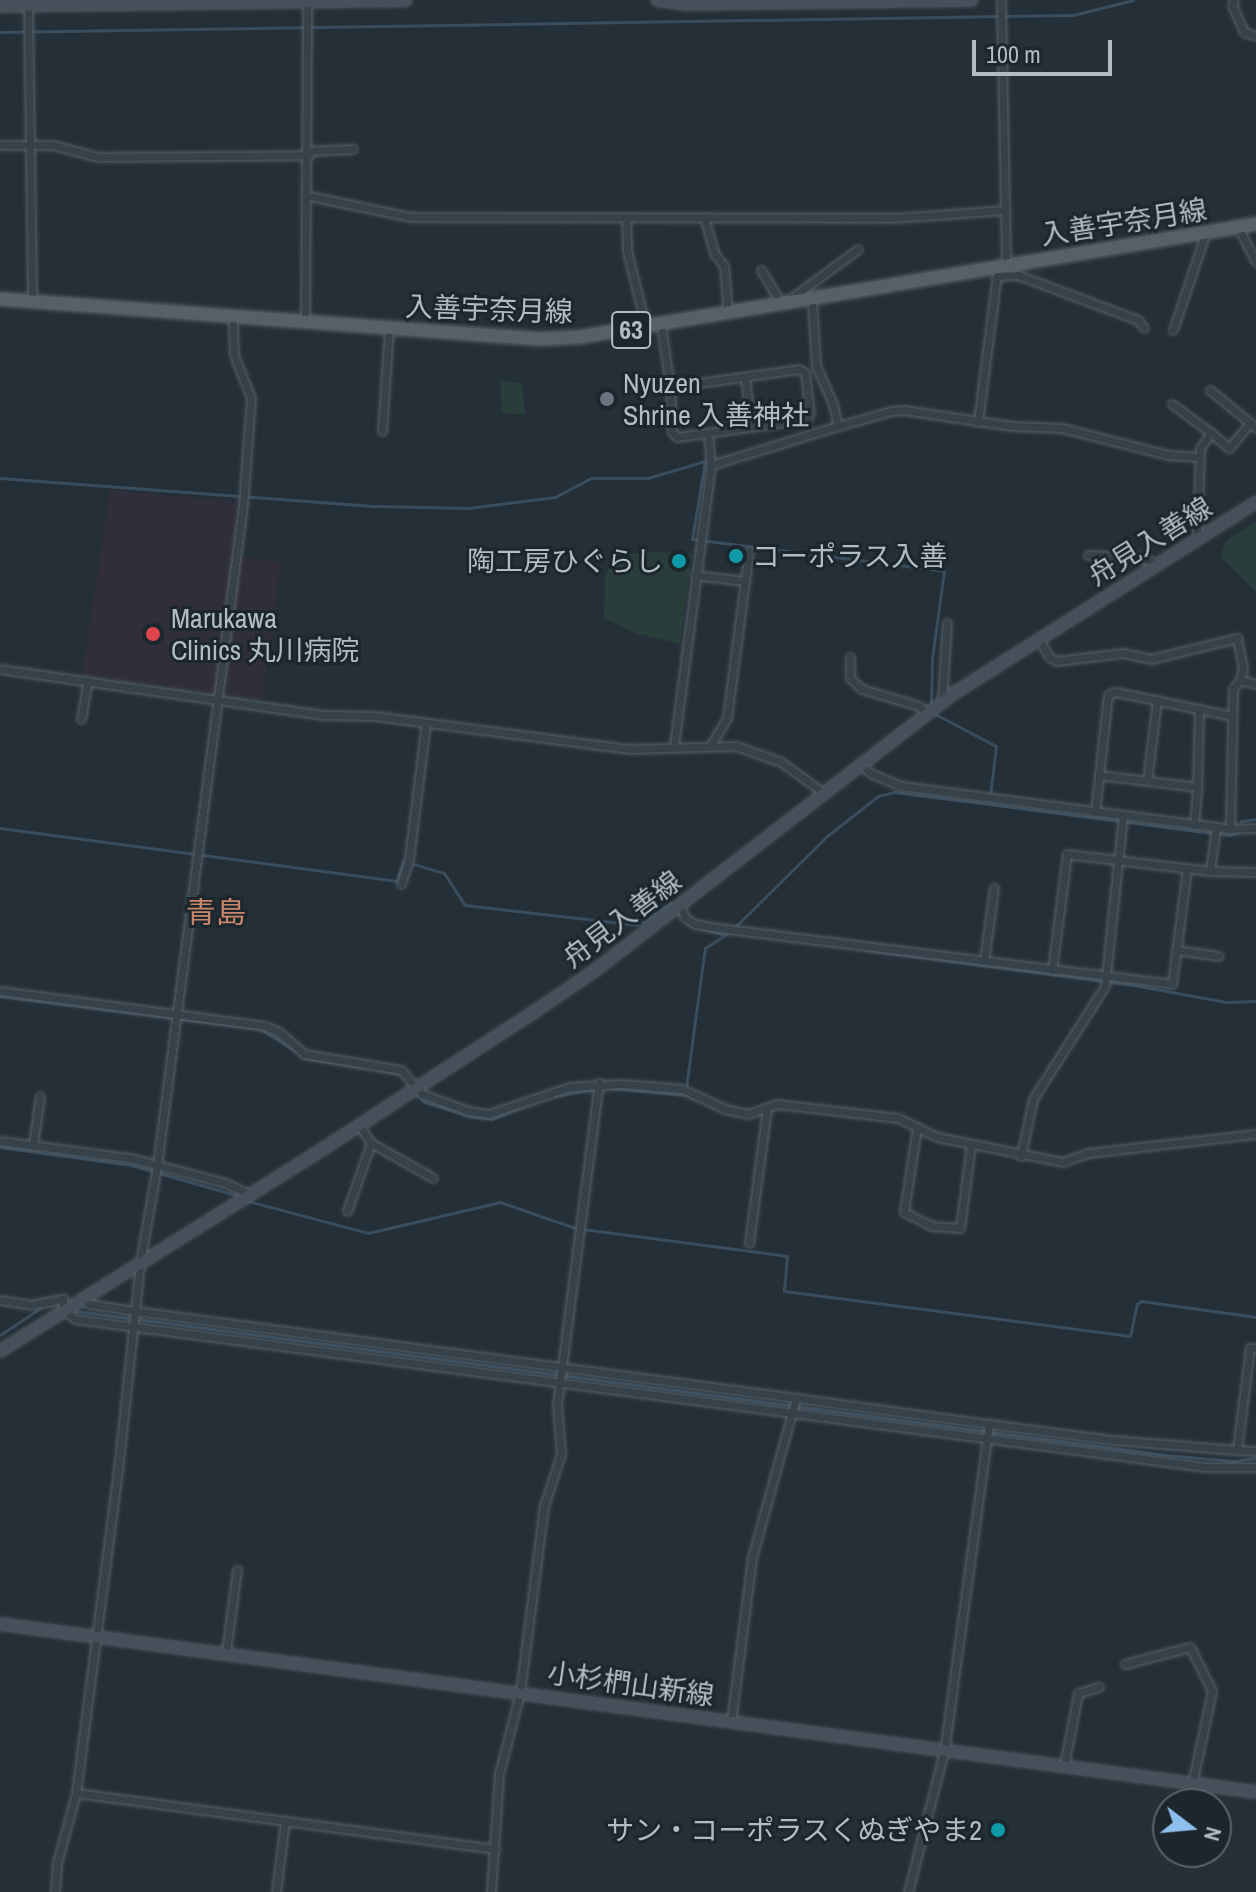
<!DOCTYPE html>
<html>
<head>
<meta charset="utf-8">
<style>
  body { margin:0 }
  #map { position:relative; width:1256px; height:1892px; overflow:hidden; background:#242f38; font-family:"Archivo Narrow","Noto Sans JP",sans-serif }
  div>[style] { position:absolute }
  [style*='--x'] { left:calc(var(--x)*1px); top:calc(var(--y)*1px); width:calc(var(--w)*1px); rotate:calc(var(--a)*1deg) }
  .medical>* { inset:0; background:#2f2e3a }
  .green>* { inset:0; background:#293d3b }
  .stream>* { height:3px; margin:-1.5px; padding:0 1.5px; transform-origin:1.5px; border-radius:1.5px; background:#394d5e }
  .roads { filter:drop-shadow(0 0 2px #555f67) drop-shadow(0 0 2px #555f67) }
  .street>* { height:7px; margin:-3.5px; padding:0 3.5px; transform-origin:3.5px; border-radius:3.5px; background:#374149 }
  .secondary>* { height:10px; margin:-5px; padding:0 5px; transform-origin:5px; border-radius:5px; background:#45505b }
  .primary>* { height:12px; margin:-6px; padding:0 6px; transform-origin:6px; border-radius:6px; background:#556069 }
  .dots>* { width:22px; height:22px; translate:-50% -50%; box-sizing:border-box; border:4px solid #1c262d; border-radius:50% }
  span { translate:-50% -50%; white-space:nowrap; text-align:center; line-height:1.15; -webkit-text-stroke:6px #1c262d; paint-order:stroke }
  .shield-label span { padding:2px 6px; background:#1c262d; border:2px solid; border-radius:6px; -webkit-text-stroke-width:0 }
  .shield-label { font-size:26px; color:#b2bcc5; font-weight:700 }
  .street-label { font-size:28px; color:#b2bcc5 }
  .poi-label { font-size:28px; color:#b2bcc5 }
  .left { translate:0 -50%; text-align:left }
  .right { translate:-100% -50%; text-align:right }
  .neighbourhood-label { font-size:30px; color:#ca8668 }
  .north { position:absolute; left:1152px; top:1788px; width:80px; height:80px; box-sizing:border-box; background:#1c262d; border:2px solid #58626a; border-radius:50%; rotate:106deg; font-size:22px; font-weight:700; line-height:32px; text-align:center; color:#b2bcc5 }
  .north::after { content:''; display:block; margin:auto; width:28px; height:36px; background:#8dbfee; clip-path:polygon(50% 0,100% 100%,50% 72%,0 100%) }
  .scale { position:absolute; left:972px; top:40px; width:140px; height:36px; box-sizing:border-box; border:4px solid #b2bcc5; border-top:0; padding-left:10px; font-size:24px; line-height:28px; white-space:nowrap; color:#b2bcc5; -webkit-text-stroke:6px #1c262d; paint-order:stroke }
</style>
</head>
<body>
<div id="map">
  <div class="medical">
    <div style="clip-path:polygon(110px 490px,238px 502px,232px 556px,281px 562px,262px 700px,82px 675px)"></div>
  </div>
  <div class="green">
    <div style="clip-path:polygon(500px 381px,522px 383px,525px 415px,502px 413px)"></div>
    <div style="clip-path:polygon(1256px 522px,1256px 592px,1220px 556px,1226px 541px)"></div>
    <div style="clip-path:polygon(646px 552px,692px 553px,680px 644px,635px 633px,604px 618px,605px 576px,611px 563px,630px 554px)"></div>
  </div>
  <div class="stream">
    <div style="--x:0;--y:32;--w:1073;--a:-0.91"></div>
    <div style="--x:1073;--y:15;--w:62;--a:-14"></div>
    <div style="--x:0;--y:478;--w:377;--a:4.3"></div>
    <div style="--x:376;--y:506;--w:92;--a:1.2"></div>
    <div style="--x:468;--y:508;--w:88;--a:-7.2"></div>
    <div style="--x:555;--y:497;--w:41;--a:-27.8"></div>
    <div style="--x:591;--y:478;--w:57;--a:0"></div>
    <div style="--x:648;--y:478;--w:59;--a:-16.6"></div>
    <div style="--x:705;--y:461;--w:79;--a:99.5"></div>
    <div style="--x:692;--y:539;--w:254;--a:7.2"></div>
    <div style="--x:944;--y:571;--w:89;--a:97.8"></div>
    <div style="--x:932;--y:659;--w:48;--a:91.2"></div>
    <div style="--x:935;--y:714;--w:69;--a:27.7"></div>
    <div style="--x:996;--y:746;--w:58;--a:96.9"></div>
    <div style="--x:989;--y:804;--w:242;--a:7.4"></div>
    <div style="--x:1229;--y:835;--w:9;--a:-18"></div>
    <div style="--x:1240;--y:825;--w:4;--a:-76"></div>
    <div style="--x:1241;--y:821;--w:15;--a:-8"></div>
    <div style="--x:0;--y:828;--w:401;--a:7.6"></div>
    <div style="--x:397;--y:881;--w:21;--a:-73"></div>
    <div style="--x:403;--y:861;--w:43;--a:16.3"></div>
    <div style="--x:444;--y:873;--w:38;--a:57"></div>
    <div style="--x:465;--y:905;--w:175;--a:6.6"></div>
    <div style="--x:639;--y:925;--w:38;--a:-35"></div>
    <div style="--x:670;--y:903;--w:30;--a:48"></div>
    <div style="--x:690;--y:925;--w:35;--a:16"></div>
    <div style="--x:735;--y:927;--w:129;--a:-44.7"></div>
    <div style="--x:827;--y:836;--w:65;--a:-38.1"></div>
    <div style="--x:878;--y:796;--w:16;--a:-14"></div>
    <div style="--x:894;--y:792;--w:96;--a:7.2"></div>
    <div style="--x:867;--y:950;--w:268;--a:7.5"></div>
    <div style="--x:1133;--y:985;--w:96;--a:10.3"></div>
    <div style="--x:1227;--y:1002;--w:29;--a:-2"></div>
    <div style="--x:0;--y:996;--w:262;--a:7.2"></div>
    <div style="--x:260;--y:1029;--w:42;--a:31.4"></div>
    <div style="--x:305;--y:1058;--w:57;--a:9.1"></div>
    <div style="--x:380;--y:1070;--w:20;--a:11"></div>
    <div style="--x:408;--y:1082;--w:26;--a:51"></div>
    <div style="--x:424;--y:1102;--w:52;--a:16.7"></div>
    <div style="--x:474;--y:1117;--w:18;--a:6"></div>
    <div style="--x:492;--y:1119;--w:35;--a:-22"></div>
    <div style="--x:610;--y:1088;--w:75;--a:5.3"></div>
    <div style="--x:685;--y:1095;--w:148;--a:-82.3"></div>
    <div style="--x:705;--y:948;--w:30;--a:-33"></div>
    <div style="--x:555;--y:1096;--w:41;--a:-9.9"></div>
    <div style="--x:0;--y:1147;--w:132;--a:7.8"></div>
    <div style="--x:131;--y:1165;--w:116;--a:16.1"></div>
    <div style="--x:248;--y:1201;--w:124;--a:14.9"></div>
    <div style="--x:368;--y:1233;--w:136;--a:-13.2"></div>
    <div style="--x:500;--y:1202;--w:79;--a:19.1"></div>
    <div style="--x:575;--y:1228;--w:214;--a:7.5"></div>
    <div style="--x:787;--y:1256;--w:35;--a:95"></div>
    <div style="--x:784;--y:1291;--w:349;--a:7.4"></div>
    <div style="--x:1130;--y:1336;--w:33;--a:-78"></div>
    <div style="--x:1137;--y:1304;--w:5;--a:-37"></div>
    <div style="--x:1141;--y:1301;--w:116;--a:7.9"></div>
    <div style="--x:76;--y:1311;--w:1099;--a:7.53"></div>
    <div style="--x:1166;--y:1455;--w:68;--a:5"></div>
    <div style="--x:1234;--y:1461;--w:22;--a:-8"></div>
    <div style="--x:0;--y:1335;--w:50;--a:-33.7"></div>
  </div>
  <div class="roads">
    <div class="street">
      <div style="--x:1001;--y:0;--w:266;--a:88.9"></div>
      <div style="--x:1234;--y:0;--w:5;--a:112"></div>
      <div style="--x:1232;--y:5;--w:30;--a:66"></div>
      <div style="--x:1244;--y:32;--w:13;--a:18"></div>
      <div style="--x:28;--y:6;--w:295;--a:89.2"></div>
      <div style="--x:0;--y:145;--w:53;--a:0"></div>
      <div style="--x:53;--y:145;--w:47;--a:14.9"></div>
      <div style="--x:98;--y:157;--w:211;--a:-0.5"></div>
      <div style="--x:308;--y:151;--w:45;--a:-2.5"></div>
      <div style="--x:309;--y:196;--w:103;--a:11.7"></div>
      <div style="--x:410;--y:217;--w:483;--a:0.1"></div>
      <div style="--x:893;--y:218;--w:112;--a:-4.1"></div>
      <div style="--x:626;--y:217;--w:34;--a:88"></div>
      <div style="--x:627;--y:251;--w:79;--a:76.1"></div>
      <div style="--x:704;--y:217;--w:37;--a:74"></div>
      <div style="--x:714;--y:253;--w:16;--a:52"></div>
      <div style="--x:724;--y:266;--w:48;--a:85.2"></div>
      <div style="--x:1238;--y:227;--w:39;--a:63"></div>
      <div style="--x:761;--y:270;--w:41;--a:59"></div>
      <div style="--x:782;--y:305;--w:94;--a:-36.4"></div>
      <div style="--x:997;--y:276;--w:21;--a:-3"></div>
      <div style="--x:1018;--y:275;--w:128;--a:20.6"></div>
      <div style="--x:1138;--y:320;--w:10;--a:53"></div>
      <div style="--x:305;--y:322;--w:322;--a:-89.6"></div>
      <div style="--x:661;--y:325;--w:63;--a:81.7"></div>
      <div style="--x:670;--y:387;--w:130;--a:-7.9"></div>
      <div style="--x:799;--y:369;--w:7;--a:34"></div>
      <div style="--x:805;--y:373;--w:39;--a:83"></div>
      <div style="--x:810;--y:412;--w:8;--a:113"></div>
      <div style="--x:807;--y:419;--w:131;--a:172.1"></div>
      <div style="--x:677;--y:437;--w:7;--a:-135"></div>
      <div style="--x:672;--y:432;--w:45;--a:-92.5"></div>
      <div style="--x:1173;--y:330;--w:103;--a:-71.4"></div>
      <div style="--x:745;--y:377;--w:49;--a:83"></div>
      <div style="--x:1210;--y:390;--w:52;--a:39.5"></div>
      <div style="--x:1172;--y:404;--w:49;--a:36.6"></div>
      <div style="--x:978;--y:422;--w:150;--a:-82.7"></div>
      <div style="--x:838;--y:426;--w:55;--a:-15.8"></div>
      <div style="--x:891;--y:411;--w:13;--a:-4"></div>
      <div style="--x:904;--y:410;--w:109;--a:8.4"></div>
      <div style="--x:1012;--y:426;--w:50;--a:2.3"></div>
      <div style="--x:1062;--y:428;--w:109;--a:14.3"></div>
      <div style="--x:1168;--y:455;--w:32;--a:4"></div>
      <div style="--x:382;--y:431;--w:103;--a:-86.1"></div>
      <div style="--x:708;--y:433;--w:32;--a:85"></div>
      <div style="--x:1197;--y:540;--w:92;--a:-88.1"></div>
      <div style="--x:1200;--y:448;--w:19;--a:-54"></div>
      <div style="--x:1211;--y:433;--w:23;--a:40"></div>
      <div style="--x:1229;--y:448;--w:33;--a:-50"></div>
      <div style="--x:1250;--y:423;--w:8;--a:40"></div>
      <div style="--x:1088;--y:555;--w:51;--a:2.2"></div>
      <div style="--x:1139;--y:557;--w:20;--a:20"></div>
      <div style="--x:695;--y:575;--w:50;--a:6.8"></div>
      <div style="--x:745;--y:581;--w:138;--a:97.5"></div>
      <div style="--x:727;--y:718;--w:31;--a:121"></div>
      <div style="--x:745;--y:581;--w:30;--a:-82"></div>
      <div style="--x:1039;--y:639;--w:21;--a:61"></div>
      <div style="--x:1049;--y:657;--w:9;--a:27"></div>
      <div style="--x:1057;--y:661;--w:66;--a:-6.9"></div>
      <div style="--x:1123;--y:653;--w:29;--a:12"></div>
      <div style="--x:1151;--y:659;--w:89;--a:-13.7"></div>
      <div style="--x:1237;--y:638;--w:31;--a:79"></div>
      <div style="--x:1243;--y:668;--w:12;--a:104"></div>
      <div style="--x:850;--y:657;--w:21;--a:90"></div>
      <div style="--x:850;--y:678;--w:16;--a:43"></div>
      <div style="--x:862;--y:689;--w:59;--a:16.6"></div>
      <div style="--x:919;--y:706;--w:11;--a:41"></div>
      <div style="--x:0;--y:669;--w:328;--a:8.1"></div>
      <div style="--x:325;--y:715;--w:50;--a:1.1"></div>
      <div style="--x:375;--y:716;--w:257;--a:7.4"></div>
      <div style="--x:630;--y:749;--w:106;--a:-1.6"></div>
      <div style="--x:736;--y:746;--w:48;--a:19.6"></div>
      <div style="--x:781;--y:762;--w:53;--a:35.8"></div>
      <div style="--x:942;--y:702;--w:79;--a:-86.4"></div>
      <div style="--x:81;--y:719;--w:39;--a:-80"></div>
      <div style="--x:674;--y:746;--w:283;--a:-82.5"></div>
      <div style="--x:711;--y:465;--w:133;--a:-17.1"></div>
      <div style="--x:838;--y:426;--w:23;--a:-103"></div>
      <div style="--x:833;--y:404;--w:42;--a:-114.1"></div>
      <div style="--x:816;--y:366;--w:66;--a:-93.5"></div>
      <div style="--x:860;--y:763;--w:14;--a:45"></div>
      <div style="--x:870;--y:773;--w:34;--a:23"></div>
      <div style="--x:901;--y:786;--w:332;--a:7.4"></div>
      <div style="--x:1230;--y:829;--w:26;--a:-2"></div>
      <div style="--x:1099;--y:775;--w:99;--a:7"></div>
      <div style="--x:1197;--y:787;--w:78;--a:-88.5"></div>
      <div style="--x:1147;--y:781;--w:82;--a:-83"></div>
      <div style="--x:1095;--y:812;--w:118;--a:-83.7"></div>
      <div style="--x:1108;--y:695;--w:9;--a:-21"></div>
      <div style="--x:1116;--y:692;--w:118;--a:11.7"></div>
      <div style="--x:1194;--y:825;--w:38;--a:-85"></div>
      <div style="--x:1230;--y:829;--w:140;--a:-88.8"></div>
      <div style="--x:1233;--y:689;--w:11;--a:-52"></div>
      <div style="--x:1240;--y:680;--w:16;--a:14"></div>
      <div style="--x:1210;--y:871;--w:43;--a:-82.1"></div>
      <div style="--x:401;--y:884;--w:26;--a:-72"></div>
      <div style="--x:409;--y:859;--w:137;--a:-82.9"></div>
      <div style="--x:680;--y:906;--w:13;--a:67"></div>
      <div style="--x:685;--y:918;--w:12;--a:31"></div>
      <div style="--x:695;--y:924;--w:23;--a:10"></div>
      <div style="--x:718;--y:928;--w:457;--a:7"></div>
      <div style="--x:1172;--y:984;--w:117;--a:-82.6"></div>
      <div style="--x:1176;--y:950;--w:43;--a:7.9"></div>
      <div style="--x:984;--y:961;--w:74;--a:-82.2"></div>
      <div style="--x:1052;--y:970;--w:117;--a:-82.6"></div>
      <div style="--x:1067;--y:854;--w:144;--a:6.8"></div>
      <div style="--x:1210;--y:871;--w:46;--a:1.2"></div>
      <div style="--x:0;--y:991;--w:267;--a:7.5"></div>
      <div style="--x:265;--y:1026;--w:15;--a:23"></div>
      <div style="--x:279;--y:1032;--w:33;--a:41"></div>
      <div style="--x:304;--y:1054;--w:98;--a:9.4"></div>
      <div style="--x:401;--y:1070;--w:32;--a:49"></div>
      <div style="--x:422;--y:1094;--w:49;--a:20.3"></div>
      <div style="--x:468;--y:1111;--w:21;--a:8"></div>
      <div style="--x:489;--y:1114;--w:85;--a:-18.4"></div>
      <div style="--x:570;--y:1087;--w:52;--a:-3.3"></div>
      <div style="--x:622;--y:1084;--w:60;--a:4.8"></div>
      <div style="--x:682;--y:1089;--w:47;--a:24.9"></div>
      <div style="--x:725;--y:1109;--w:24;--a:12"></div>
      <div style="--x:748;--y:1114;--w:31;--a:-19"></div>
      <div style="--x:777;--y:1104;--w:122;--a:6.6"></div>
      <div style="--x:898;--y:1118;--w:43;--a:26"></div>
      <div style="--x:937;--y:1137;--w:128;--a:11.2"></div>
      <div style="--x:1063;--y:1162;--w:27;--a:-20"></div>
      <div style="--x:1088;--y:1153;--w:169;--a:-6.5"></div>
      <div style="--x:917;--y:1127;--w:86;--a:98.7"></div>
      <div style="--x:904;--y:1212;--w:30;--a:27"></div>
      <div style="--x:931;--y:1226;--w:29;--a:4"></div>
      <div style="--x:960;--y:1228;--w:84;--a:-82.5"></div>
      <div style="--x:0;--y:1141;--w:131;--a:7.5"></div>
      <div style="--x:130;--y:1158;--w:98;--a:14.7"></div>
      <div style="--x:225;--y:1183;--w:29;--a:25"></div>
      <div style="--x:371;--y:1143;--w:71;--a:29.4"></div>
      <div style="--x:33;--y:1145;--w:49;--a:-81.9"></div>
      <div style="--x:1021;--y:1156;--w:58;--a:-78.1"></div>
      <div style="--x:1033;--y:1099;--w:134;--a:-57.5"></div>
      <div style="--x:1105;--y:986;--w:171;--a:-84"></div>
      <div style="--x:347;--y:1211;--w:72;--a:-70.6"></div>
      <div style="--x:371;--y:1143;--w:22;--a:-124"></div>
      <div style="--x:749;--y:1243;--w:136;--a:-82.4"></div>
      <div style="--x:82;--y:1298;--w:9;--a:41"></div>
      <div style="--x:89;--y:1304;--w:47;--a:8.7"></div>
      <div style="--x:135;--y:1311;--w:667;--a:7.5"></div>
      <div style="--x:796;--y:1398;--w:166;--a:105.4"></div>
      <div style="--x:752;--y:1558;--w:164;--a:97.3"></div>
      <div style="--x:0;--y:1300;--w:31;--a:9"></div>
      <div style="--x:31;--y:1305;--w:33;--a:-11"></div>
      <div style="--x:63;--y:1299;--w:11;--a:90"></div>
      <div style="--x:63;--y:1310;--w:15;--a:37"></div>
      <div style="--x:75;--y:1319;--w:1140;--a:7.46"></div>
      <div style="--x:1205;--y:1467;--w:51;--a:0"></div>
      <div style="--x:1256;--y:1348;--w:6;--a:180"></div>
      <div style="--x:1250;--y:1348;--w:103;--a:97.3"></div>
      <div style="--x:1237;--y:1450;--w:19;--a:3"></div>
      <div style="--x:796;--y:1398;--w:195;--a:7.7"></div>
      <div style="--x:989;--y:1424;--w:330;--a:97.8"></div>
      <div style="--x:944;--y:1751;--w:146;--a:104.3"></div>
      <div style="--x:989;--y:1424;--w:125;--a:7.4"></div>
      <div style="--x:1113;--y:1440;--w:124;--a:4.6"></div>
      <div style="--x:226;--y:1652;--w:83;--a:-82.4"></div>
      <div style="--x:1125;--y:1664;--w:67;--a:-14.7"></div>
      <div style="--x:1190;--y:1647;--w:49;--a:63.4"></div>
      <div style="--x:1212;--y:1691;--w:95;--a:102.1"></div>
      <div style="--x:1064;--y:1766;--w:74;--a:-79.1"></div>
      <div style="--x:1078;--y:1693;--w:22;--a:-16"></div>
      <div style="--x:76;--y:1793;--w:423;--a:7.6"></div>
      <div style="--x:55;--y:1892;--w:29;--a:-86"></div>
      <div style="--x:57;--y:1863;--w:73;--a:-74.8"></div>
      <div style="--x:76;--y:1793;--w:326;--a:-82.6"></div>
      <div style="--x:118;--y:1470;--w:208;--a:-83.9"></div>
      <div style="--x:140;--y:1263;--w:98;--a:-80.1"></div>
      <div style="--x:157;--y:1166;--w:667;--a:-82.59"></div>
      <div style="--x:243;--y:505;--w:107;--a:-85.7"></div>
      <div style="--x:251;--y:398;--w:46;--a:-111.6"></div>
      <div style="--x:234;--y:355;--w:38;--a:-92"></div>
      <div style="--x:276;--y:1892;--w:72;--a:-82.8"></div>
      <div style="--x:491;--y:1892;--w:118;--a:-86.1"></div>
      <div style="--x:499;--y:1774;--w:84;--a:-75.5"></div>
      <div style="--x:520;--y:1693;--w:189;--a:-82.7"></div>
      <div style="--x:544;--y:1506;--w:55;--a:-71.9"></div>
      <div style="--x:561;--y:1454;--w:49;--a:-94.7"></div>
      <div style="--x:557;--y:1405;--w:325;--a:-82.6"></div>
    </div>
    <div class="secondary">
      <div style="--x:657;--y:0;--w:28;--a:8"></div>
      <div style="--x:685;--y:4;--w:287;--a:-0.8"></div>
      <div style="--x:0;--y:6;--w:406;--a:-0.8"></div>
      <div style="--x:0;--y:1351;--w:368;--a:-32"></div>
      <div style="--x:312;--y:1156;--w:265;--a:-33"></div>
      <div style="--x:534;--y:1012;--w:76;--a:-34.3"></div>
      <div style="--x:597;--y:969;--w:453;--a:-37.7"></div>
      <div style="--x:956;--y:692;--w:355;--a:-32.3"></div>
      <div style="--x:0;--y:1624;--w:1267;--a:7.62"></div>
    </div>
    <div class="primary">
      <div style="--x:0;--y:299;--w:541;--a:4.24"></div>
      <div style="--x:540;--y:339;--w:40;--a:-2.9"></div>
      <div style="--x:580;--y:337;--w:685;--a:-9.49"></div>
    </div>
  </div>
  <div class="dots">
    <div style="left:607px;top:399px;background:#6b7280"></div>
    <div style="left:736px;top:556px;background:#0f9aa8"></div>
    <div style="left:679px;top:561px;background:#0f9aa8"></div>
    <div style="left:153px;top:634px;background:#e0444e"></div>
    <div style="left:998px;top:1830px;background:#0f9aa8"></div>
  </div>
  <div class="shield-label">
    <span style="left:631px;top:330px">63</span>
  </div>
  <div class="street-label">
    <span style="left:1124px;top:222px;rotate:-9deg">入善宇奈月線</span>
    <span style="left:489px;top:309px;rotate:2deg">入善宇奈月線</span>
    <span style="left:1150px;top:541px;rotate:-32deg">舟見入善線</span>
    <span style="left:622px;top:919px;rotate:-37deg">舟見入善線</span>
    <span style="left:631px;top:1684px;rotate:8deg">小杉椚山新線</span>
  </div>
  <div class="poi-label">
    <span class="left" style="left:623px;top:399px">Nyuzen<br>Shrine 入善神社</span>
    <span class="left" style="left:752px;top:556px">コーポラス入善</span>
    <span class="right" style="left:663px;top:561px">陶工房ひぐらし</span>
    <span class="left" style="left:171px;top:634px">Marukawa<br>Clinics 丸川病院</span>
    <span class="right" style="left:982px;top:1830px">サン・コーポラスくぬぎやま2</span>
  </div>
  <div class="neighbourhood-label">
    <span style="left:216px;top:912px">青島</span>
  </div>
  <div class="north">N</div>
  <div class="scale">100 m</div>
</div>
</body>
</html>
